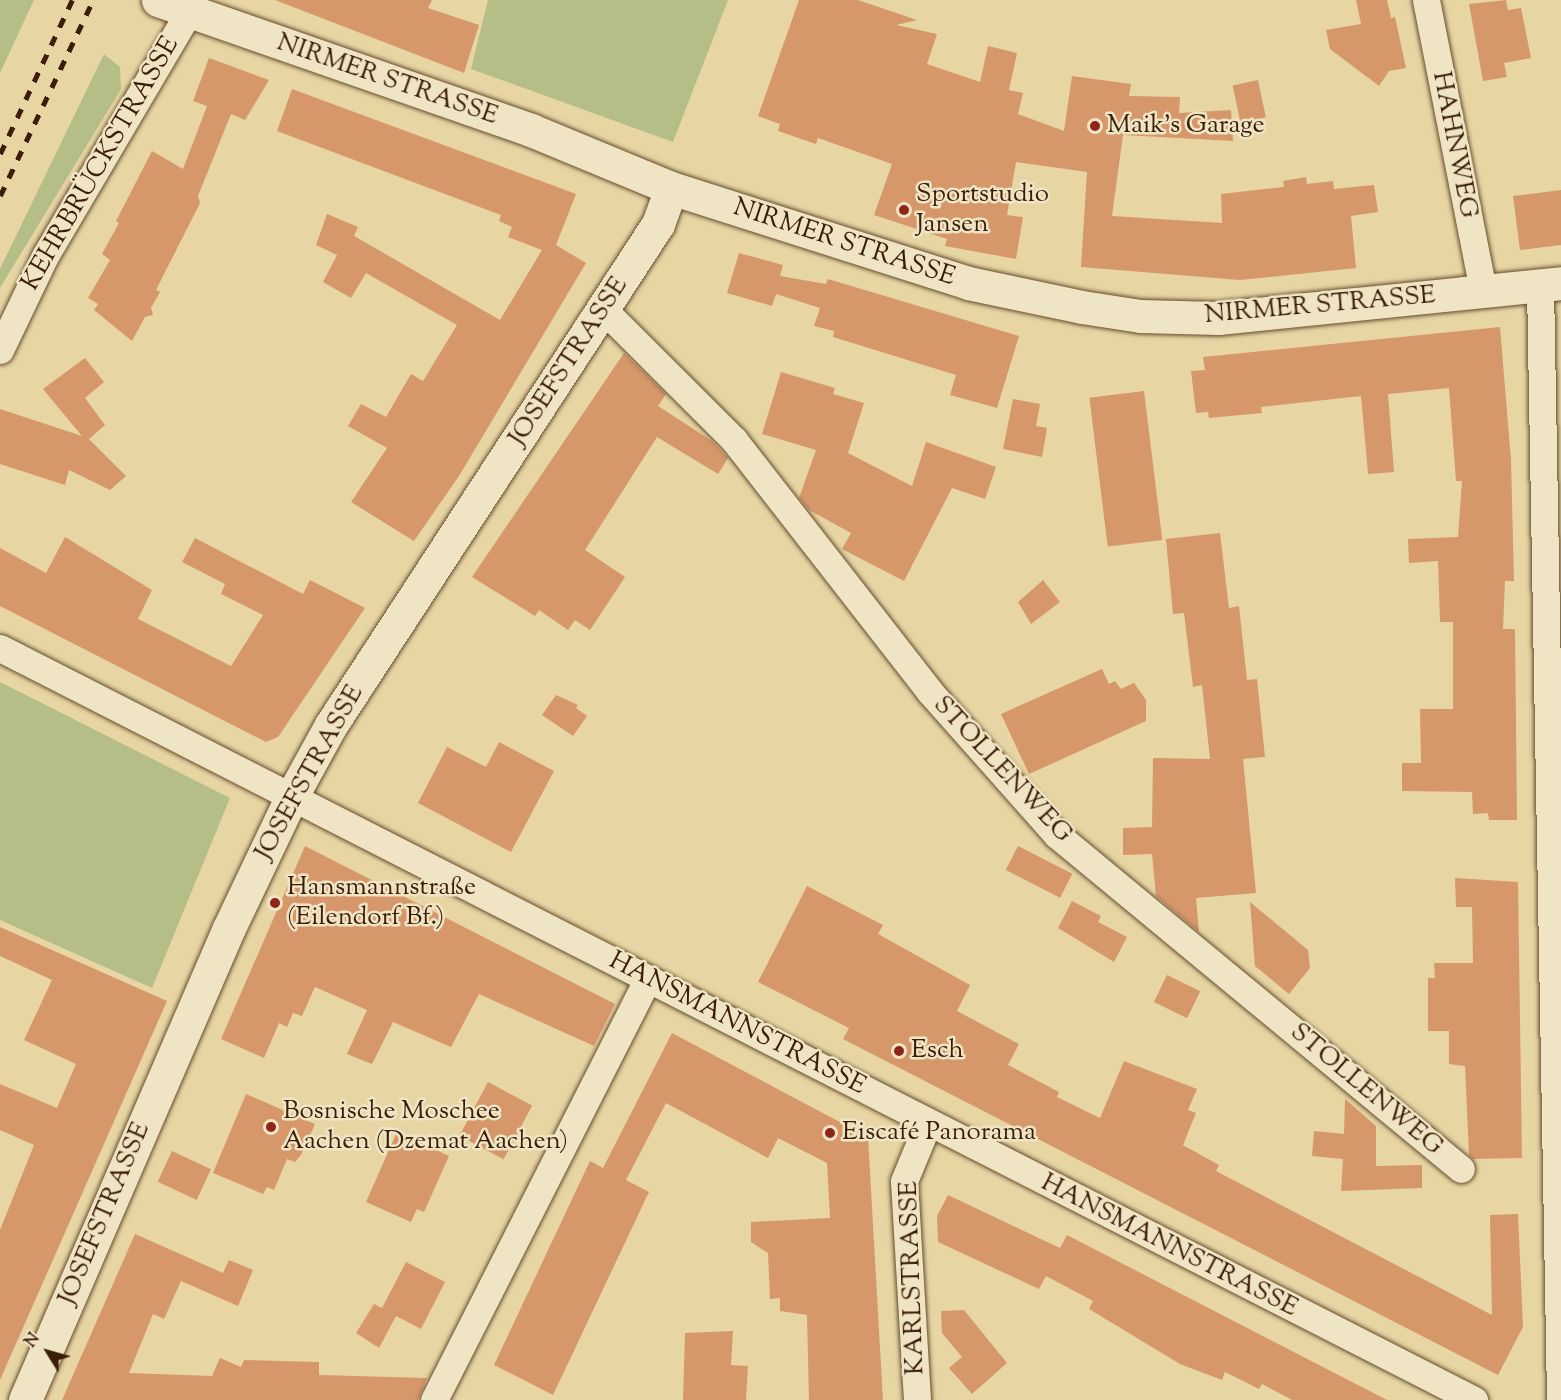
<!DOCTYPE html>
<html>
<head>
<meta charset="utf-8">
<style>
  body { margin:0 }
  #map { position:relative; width:1561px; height:1400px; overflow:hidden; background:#e7d6a3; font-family:"Sorts Mill Goudy",serif }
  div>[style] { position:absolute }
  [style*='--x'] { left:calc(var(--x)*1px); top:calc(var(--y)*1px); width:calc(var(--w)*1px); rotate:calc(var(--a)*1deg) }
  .green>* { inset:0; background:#b4be86 }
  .building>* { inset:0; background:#d6976b; transform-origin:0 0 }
  .roads { filter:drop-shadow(0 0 2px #674c2f) drop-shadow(0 0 2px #674c2f) }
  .minor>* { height:27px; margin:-13.5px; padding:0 13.5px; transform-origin:13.5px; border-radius:13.5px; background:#efe4c3 }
  .tertiary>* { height:33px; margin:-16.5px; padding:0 16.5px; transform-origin:16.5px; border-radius:16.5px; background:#efe4c3 }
  .rail>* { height:4.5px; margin-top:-2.25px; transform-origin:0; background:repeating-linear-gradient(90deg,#3c1e08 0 10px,transparent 0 20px) }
  .dots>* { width:16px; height:16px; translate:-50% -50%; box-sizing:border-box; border:3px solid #efe4c3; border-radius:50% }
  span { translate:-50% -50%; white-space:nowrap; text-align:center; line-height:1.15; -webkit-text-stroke:5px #efe4c3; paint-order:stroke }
  .street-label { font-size:26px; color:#3c1e08 }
  .poi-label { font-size:26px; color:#3c1e08 }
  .left { translate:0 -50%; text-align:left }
  .north { position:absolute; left:18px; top:1322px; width:60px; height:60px; -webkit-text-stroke:4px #efe4c3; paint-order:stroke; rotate:307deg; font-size:16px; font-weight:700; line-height:24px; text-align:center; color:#3c1e08 }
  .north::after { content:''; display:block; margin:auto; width:21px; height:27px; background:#3c1e08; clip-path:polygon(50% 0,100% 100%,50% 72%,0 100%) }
</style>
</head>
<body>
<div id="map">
  <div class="green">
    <div style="clip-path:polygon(0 0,34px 0,0 73px)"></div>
    <div style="clip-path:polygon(488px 0,728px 0,673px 142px,471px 69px)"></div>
    <div style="clip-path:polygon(104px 54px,120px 67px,121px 89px,0 288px,0 269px)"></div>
    <div style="clip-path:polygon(0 682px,230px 798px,152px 988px,0 920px)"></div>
  </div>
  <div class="building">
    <div style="clip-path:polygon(275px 0,432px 0,428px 8px,479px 25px,464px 73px)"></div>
    <div style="clip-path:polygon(799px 0,858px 0,917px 20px,896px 25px,937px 34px,927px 64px,980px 82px,988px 46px,1017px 53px,1009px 90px,1023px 93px,1018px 114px,1064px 131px,1072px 76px,1131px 84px,1129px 96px,1180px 97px,1179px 113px,1231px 110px,1233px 141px,1123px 135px,1112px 216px,1222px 223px,1221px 194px,1284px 187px,1283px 181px,1306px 177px,1307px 184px,1333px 181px,1334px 189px,1374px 185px,1378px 212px,1351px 216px,1356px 268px,1240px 280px,1081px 267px,1087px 172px,1016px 162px,1007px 215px,1023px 217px,1016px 259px,945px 246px,947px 239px,874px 215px,892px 164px,818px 138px,816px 144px,778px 131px,780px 124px,758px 116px)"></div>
    <div style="clip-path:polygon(1356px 0,1387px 0,1391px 18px,1395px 17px,1406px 68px,1389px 71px,1379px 86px,1330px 49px,1326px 30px,1361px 24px)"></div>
    <div style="clip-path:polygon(1506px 0,1508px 10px,1521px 8px,1531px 58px,1504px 63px,1507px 77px,1483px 81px,1469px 4px)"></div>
    <div style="clip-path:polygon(209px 58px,269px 80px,245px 120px,231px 114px,198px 196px,200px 203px,156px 290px,160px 292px,151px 308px,153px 315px,145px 317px,132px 341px,94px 310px,98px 304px,88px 298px,110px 260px,102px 254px,119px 223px,116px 221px,152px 151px,183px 169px,207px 106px,193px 101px)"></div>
    <div style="left:1258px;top:80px;width:38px;height:26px;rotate:78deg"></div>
    <div style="clip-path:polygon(292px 89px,576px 194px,556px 245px,586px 263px,459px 476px,414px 541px,351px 502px,387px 448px,348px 426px,361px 404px,386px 417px,411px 374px,423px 381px,457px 325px,366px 273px,351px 298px,323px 282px,337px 255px,316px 245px,327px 214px,358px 227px,354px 236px,500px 320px,542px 250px,508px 237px,512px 227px,499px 221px,501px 215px,277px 131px)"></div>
    <div style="clip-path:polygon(1561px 190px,1561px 245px,1520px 250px,1513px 196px)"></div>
    <div style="clip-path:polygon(739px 253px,783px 265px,780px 276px,826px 284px,828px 279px,1019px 336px,997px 408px,950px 395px,956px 375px,833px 337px,834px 331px,814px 326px,820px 308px,776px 294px,772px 306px,727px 293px)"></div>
    <div style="clip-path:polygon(1500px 327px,1511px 460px,1514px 581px,1505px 581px,1503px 629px,1515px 629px,1517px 820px,1489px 820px,1488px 813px,1473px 814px,1472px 792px,1402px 791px,1402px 763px,1421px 763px,1420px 709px,1453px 709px,1453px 622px,1440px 622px,1438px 561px,1409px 563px,1408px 539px,1458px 537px,1462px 481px,1456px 481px,1449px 388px,1388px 394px,1394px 472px,1368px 474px,1361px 396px,1261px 407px,1262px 413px,1209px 418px,1208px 412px,1196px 413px,1191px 371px,1205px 370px,1203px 357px)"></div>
    <div style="clip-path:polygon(624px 353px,666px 394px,658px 406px,712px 441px,728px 458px,718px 474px,657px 437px,585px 550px,625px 577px,590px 630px,575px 620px,568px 630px,539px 610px,535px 616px,472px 577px)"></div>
    <div style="clip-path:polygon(85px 358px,104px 382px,85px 398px,105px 425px,89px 439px,126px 476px,110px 490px,69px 470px,65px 485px,0 464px,0 409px,82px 436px,43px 389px)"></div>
    <div style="clip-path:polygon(781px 372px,835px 388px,833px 394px,864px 403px,848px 453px,912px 486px,926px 442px,996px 467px,985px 499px,952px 488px,904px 581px,842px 549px,851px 533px,809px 510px,799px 498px,816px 450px,762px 434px)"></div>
    <div style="left:1144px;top:391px;width:150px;height:55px;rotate:83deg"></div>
    <div style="clip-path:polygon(1013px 399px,1040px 404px,1036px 426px,1047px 428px,1042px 457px,1003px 449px)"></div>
    <div style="clip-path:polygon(1220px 533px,1229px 608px,1239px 606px,1247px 680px,1257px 679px,1265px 757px,1243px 759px,1256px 893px,1196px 898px,1199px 932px,1156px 896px,1152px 854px,1123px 855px,1123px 828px,1152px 827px,1153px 758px,1210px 759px,1202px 685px,1193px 687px,1184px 613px,1173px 614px,1166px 539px)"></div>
    <div style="clip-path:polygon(65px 537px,152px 590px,138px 619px,231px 666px,263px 615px,221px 594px,225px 584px,182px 562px,195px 538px,303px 594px,310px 580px,365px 608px,278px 737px,266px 742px,0 606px,0 548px,46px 573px)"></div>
    <div style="clip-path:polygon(1043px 580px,1060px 602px,1031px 624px,1018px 602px)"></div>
    <div style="clip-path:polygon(1102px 669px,1109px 684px,1115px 681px,1121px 689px,1134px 683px,1146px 700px,1146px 721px,1029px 774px,1001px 714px)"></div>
    <div style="clip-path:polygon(556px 695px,578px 705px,576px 708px,587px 716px,573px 736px,542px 715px)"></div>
    <div style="clip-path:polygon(499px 742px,554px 771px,511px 852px,418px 803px,447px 747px,486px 767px)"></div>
    <div style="clip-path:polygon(305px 846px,615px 1004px,594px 1046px,479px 994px,451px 1047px,393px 1022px,372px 1064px,347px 1054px,367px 1010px,315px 987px,302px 1016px,293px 1013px,287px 1027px,279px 1023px,264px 1058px,221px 1039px)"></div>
    <div style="left:1018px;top:846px;width:61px;height:27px;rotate:27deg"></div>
    <div style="clip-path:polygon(1455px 878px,1518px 882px,1522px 1158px,1473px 1159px,1469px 1155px,1465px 1066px,1449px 1064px,1449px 1031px,1428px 1031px,1428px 978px,1435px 978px,1434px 963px,1473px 963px,1472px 907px,1456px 907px)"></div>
    <div style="clip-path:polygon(807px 886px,883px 925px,878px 934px,970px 985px,957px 1011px,1019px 1044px,1008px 1065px,1059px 1092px,1057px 1097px,1100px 1118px,1124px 1061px,1197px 1089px,1188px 1110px,1196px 1113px,1183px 1145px,1219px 1165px,1216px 1171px,1492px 1315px,1490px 1215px,1518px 1214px,1523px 1327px,1498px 1375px,843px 1039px,849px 1028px,758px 982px)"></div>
    <div style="clip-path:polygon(1072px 901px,1101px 916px,1098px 922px,1127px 937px,1114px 962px,1058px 928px)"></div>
    <div style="clip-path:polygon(1250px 902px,1308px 950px,1310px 968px,1289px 994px,1255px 966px)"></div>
    <div style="clip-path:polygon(0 927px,167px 1001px,0 1380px,0 1230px,34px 1145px,0 1130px,0 1084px,57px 1108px,76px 1064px,24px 1040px,52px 980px,0 956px)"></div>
    <div style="left:1167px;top:975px;width:37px;height:30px;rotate:26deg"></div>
    <div style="clip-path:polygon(672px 1033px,868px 1137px,883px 1400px,809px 1400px,807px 1315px,780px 1311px,780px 1298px,770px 1299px,768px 1253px,751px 1242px,751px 1222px,830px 1218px,827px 1163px,778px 1138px,768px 1158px,666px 1103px,626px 1180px,649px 1192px,553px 1395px,494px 1365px,590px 1161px,603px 1168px)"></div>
    <div style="left:488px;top:1082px;width:50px;height:61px;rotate:28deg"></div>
    <div style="clip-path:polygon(246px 1094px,315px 1124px,301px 1155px,295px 1162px,287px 1159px,274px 1190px,267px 1187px,263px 1194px,213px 1173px)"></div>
    <div style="clip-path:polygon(1345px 1099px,1376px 1126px,1376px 1166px,1422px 1165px,1422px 1188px,1341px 1191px,1343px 1159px,1312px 1156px,1314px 1131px,1344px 1134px)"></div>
    <div style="clip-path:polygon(397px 1132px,449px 1156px,424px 1212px,417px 1209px,411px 1222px,366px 1202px)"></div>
    <div style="left:172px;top:1151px;width:43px;height:34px;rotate:25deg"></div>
    <div style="clip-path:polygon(948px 1195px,1060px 1248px,1067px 1235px,1387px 1400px,1292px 1400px,1262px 1384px,1259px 1389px,1225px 1372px,1222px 1380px,1180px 1364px,1089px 1309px,1093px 1301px,1046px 1276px,1039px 1289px,938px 1242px,937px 1216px)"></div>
    <div style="clip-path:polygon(135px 1234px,223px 1273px,229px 1260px,253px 1270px,238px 1306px,181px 1281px,164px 1319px,153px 1314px,129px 1373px,212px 1376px,220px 1358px,241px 1367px,244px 1360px,319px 1362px,319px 1375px,427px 1378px,418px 1400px,62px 1400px)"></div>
    <div style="clip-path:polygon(406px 1262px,445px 1282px,421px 1329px,396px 1316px,379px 1348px,356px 1333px,374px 1304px,382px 1308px)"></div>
    <div style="clip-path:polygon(964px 1310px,1007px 1363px,972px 1394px,949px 1368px,962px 1357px,942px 1333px,941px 1311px)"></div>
    <div style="clip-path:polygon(733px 1331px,731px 1365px,748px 1366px,746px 1400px,683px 1400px,685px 1333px)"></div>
  </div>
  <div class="roads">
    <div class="minor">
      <div style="--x:1426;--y:0;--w:297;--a:78.9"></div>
      <div style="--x:1540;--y:285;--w:1115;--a:88.97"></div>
      <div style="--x:604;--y:310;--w:184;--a:45"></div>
      <div style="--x:734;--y:440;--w:319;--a:52.1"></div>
      <div style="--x:930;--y:692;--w:191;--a:48.4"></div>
      <div style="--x:1057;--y:835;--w:524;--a:39.58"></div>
      <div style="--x:0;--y:350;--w:104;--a:-64.4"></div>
      <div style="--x:45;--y:256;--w:283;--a:-59.5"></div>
      <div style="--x:0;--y:648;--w:1655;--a:27.03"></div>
      <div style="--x:434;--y:1400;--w:473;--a:-63.1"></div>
      <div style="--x:917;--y:1400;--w:219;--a:-93.4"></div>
      <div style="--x:904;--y:1181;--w:63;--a:-67.5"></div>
    </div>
    <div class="tertiary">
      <div style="--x:158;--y:0;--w:395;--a:19.2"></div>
      <div style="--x:531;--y:130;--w:152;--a:22.5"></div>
      <div style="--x:671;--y:188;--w:312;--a:17.7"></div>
      <div style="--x:968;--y:283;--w:116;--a:11.9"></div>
      <div style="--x:1082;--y:307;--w:59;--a:8.8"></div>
      <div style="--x:1140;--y:316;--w:78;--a:1.5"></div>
      <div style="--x:1218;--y:318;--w:345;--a:-5.8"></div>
      <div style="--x:25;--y:1400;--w:514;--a:-66.63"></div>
      <div style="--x:229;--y:928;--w:148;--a:-64.5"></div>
      <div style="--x:293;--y:794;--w:79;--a:-61.2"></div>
      <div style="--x:331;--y:725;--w:598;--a:-56.87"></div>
      <div style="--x:658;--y:224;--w:38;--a:-70"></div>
    </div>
  </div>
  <div class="rail">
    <div style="--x:0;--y:154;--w:170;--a:-64.9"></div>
    <div style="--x:0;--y:196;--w:217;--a:-64.6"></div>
  </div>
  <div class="dots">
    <div style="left:1095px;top:126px;background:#8f2418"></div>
    <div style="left:904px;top:210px;background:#8f2418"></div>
    <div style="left:275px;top:903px;background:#8f2418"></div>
    <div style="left:899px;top:1051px;background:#8f2418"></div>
    <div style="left:271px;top:1127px;background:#8f2418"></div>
    <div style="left:830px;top:1133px;background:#8f2418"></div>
  </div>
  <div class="street-label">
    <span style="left:387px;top:80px;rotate:19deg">NIRMER STRASSE</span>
    <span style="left:1454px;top:145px;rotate:79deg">HAHNWEG</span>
    <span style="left:101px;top:164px;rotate:-60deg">KEHRBRÜCKSTRASSE</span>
    <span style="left:844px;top:243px;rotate:18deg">NIRMER STRASSE</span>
    <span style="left:1320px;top:306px;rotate:-5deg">NIRMER STRASSE</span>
    <span style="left:569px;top:362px;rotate:-57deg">JOSEFSTRASSE</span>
    <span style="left:1002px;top:770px;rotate:47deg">STOLLENWEG</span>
    <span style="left:310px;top:773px;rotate:-61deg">JOSEFSTRASSE</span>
    <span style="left:737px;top:1024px;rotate:27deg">HANSMANNSTRASSE</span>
    <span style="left:1366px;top:1090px;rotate:40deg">STOLLENWEG</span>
    <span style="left:105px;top:1214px;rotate:-67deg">JOSEFSTRASSE</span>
    <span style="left:1169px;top:1246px;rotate:27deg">HANSMANNSTRASSE</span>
    <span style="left:913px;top:1278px;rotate:-92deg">KARLSTRASSE</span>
  </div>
  <div class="poi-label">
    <span class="left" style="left:1107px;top:126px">Maik's Garage</span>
    <span class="left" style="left:916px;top:210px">Sportstudio<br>Jansen</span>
    <span class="left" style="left:287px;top:903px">Hansmannstraße<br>(Eilendorf Bf.)</span>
    <span class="left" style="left:911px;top:1051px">Esch</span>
    <span class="left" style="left:283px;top:1127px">Bosnische Moschee<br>Aachen (Dzemat Aachen)</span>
    <span class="left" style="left:842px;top:1133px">Eiscafé Panorama</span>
  </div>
  <div class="north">N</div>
</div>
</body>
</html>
